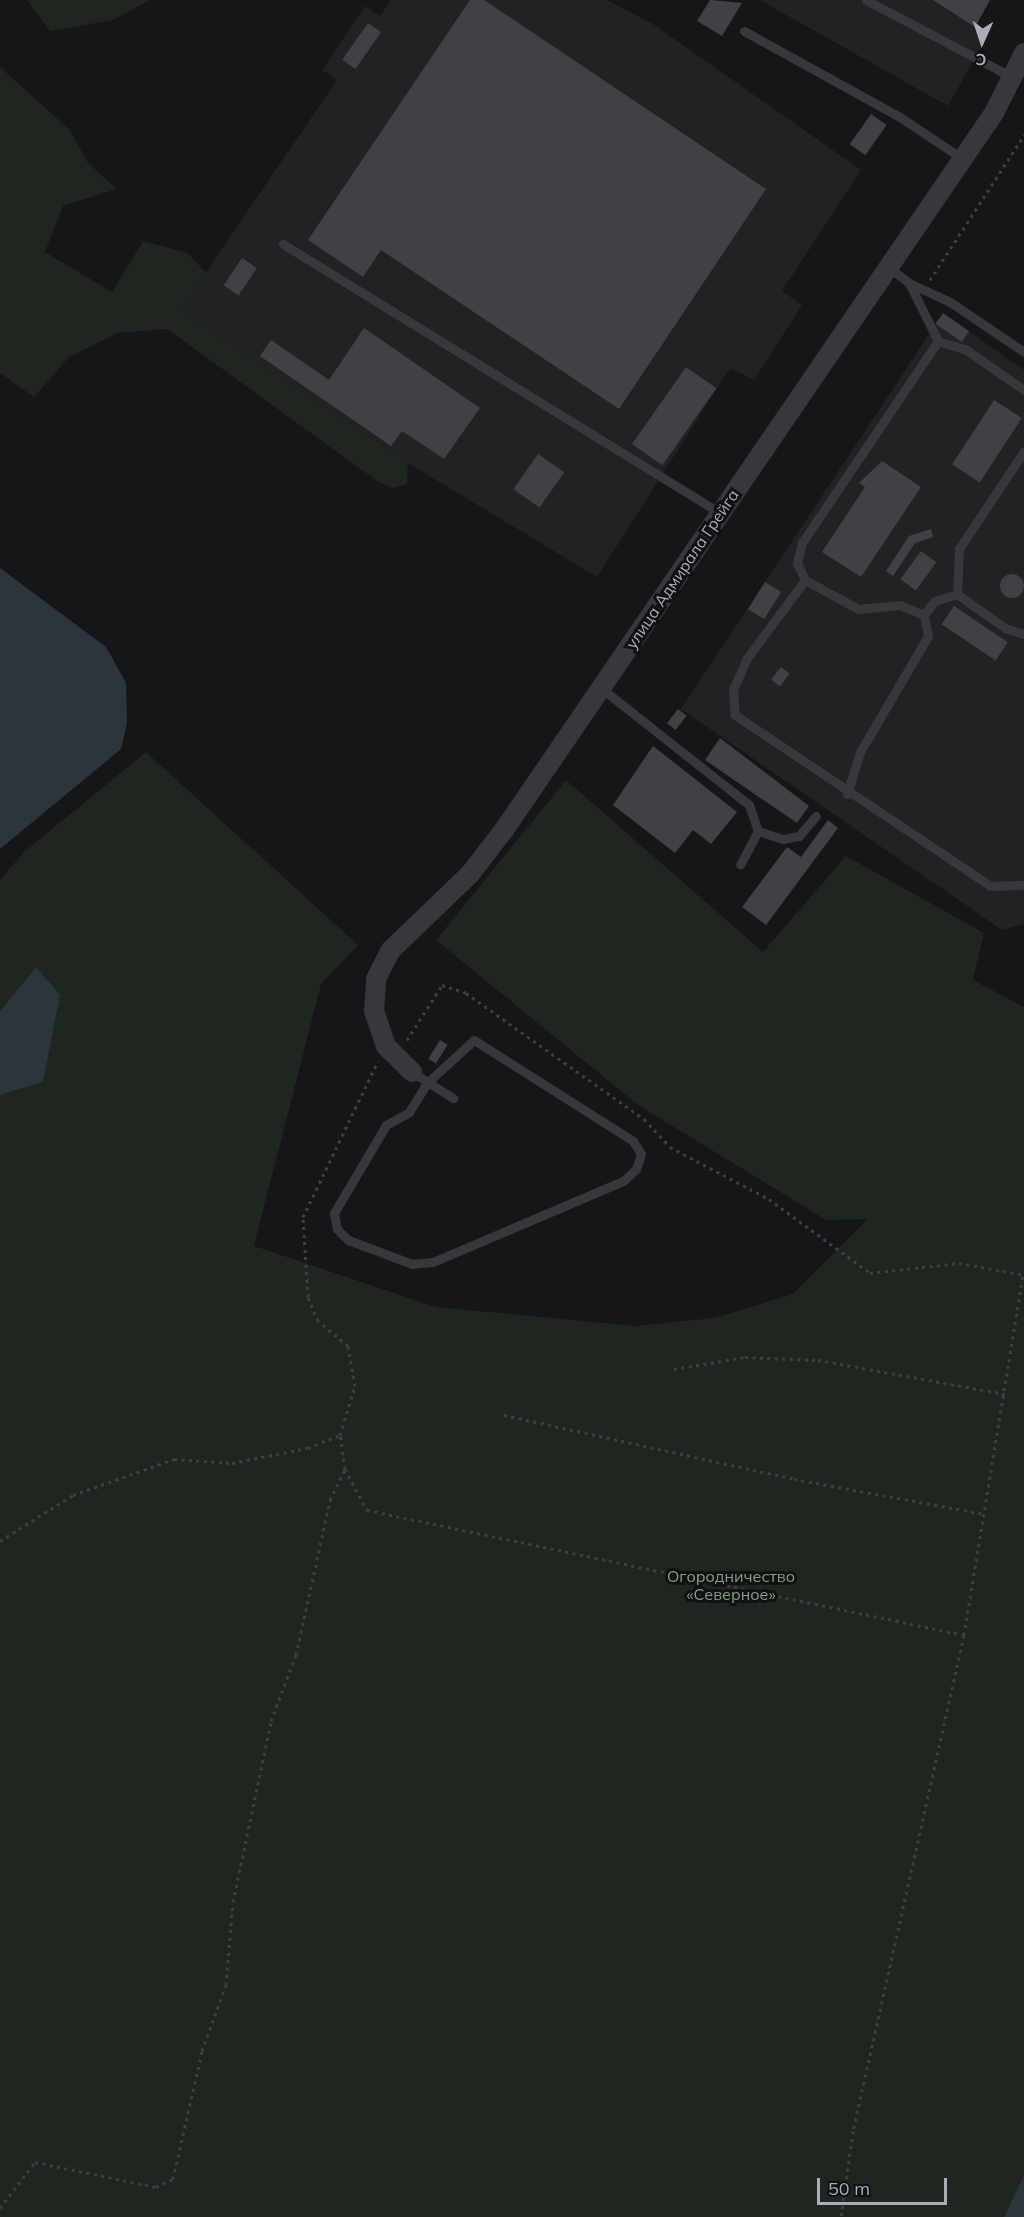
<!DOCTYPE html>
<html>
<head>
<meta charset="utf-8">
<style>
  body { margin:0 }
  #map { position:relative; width:1024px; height:2217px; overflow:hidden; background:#161618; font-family:Mulish,sans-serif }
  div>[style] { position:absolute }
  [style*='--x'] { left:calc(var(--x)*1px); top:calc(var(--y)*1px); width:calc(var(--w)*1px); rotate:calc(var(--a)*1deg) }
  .built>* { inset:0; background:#222225 }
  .green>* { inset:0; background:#1e261f }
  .water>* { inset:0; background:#2c353c }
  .building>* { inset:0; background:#404145; transform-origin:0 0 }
  .round { border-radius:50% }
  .path>* { height:3px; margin-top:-1.5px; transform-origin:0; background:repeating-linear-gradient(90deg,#3d3f44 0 3px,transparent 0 7.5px) }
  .service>* { height:9px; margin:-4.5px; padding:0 4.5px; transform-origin:4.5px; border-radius:4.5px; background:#37383d }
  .minor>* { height:20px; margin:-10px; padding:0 10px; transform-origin:10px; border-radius:10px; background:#37383d }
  span { translate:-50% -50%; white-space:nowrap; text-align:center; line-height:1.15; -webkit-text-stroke:6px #111113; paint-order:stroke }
  .street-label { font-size:16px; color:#a8adb8 }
  .park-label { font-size:16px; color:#7fa381 }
  .north { position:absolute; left:952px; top:12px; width:60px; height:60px; -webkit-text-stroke:4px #111113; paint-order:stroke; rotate:183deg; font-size:16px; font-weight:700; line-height:24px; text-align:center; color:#a8adb8 }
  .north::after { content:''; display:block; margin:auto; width:21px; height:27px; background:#a8adb8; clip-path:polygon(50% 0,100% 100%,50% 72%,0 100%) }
  .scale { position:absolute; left:817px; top:2178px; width:130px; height:27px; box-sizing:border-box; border:3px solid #a8adb8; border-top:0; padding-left:8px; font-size:18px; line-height:21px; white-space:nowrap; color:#a8adb8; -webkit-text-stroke:4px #111113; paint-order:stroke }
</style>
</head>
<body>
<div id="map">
  <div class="built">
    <div style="clip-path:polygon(391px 0,607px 0,653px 24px,861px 170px,782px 291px,802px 305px,754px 380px,730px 368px,597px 577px,408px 463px,181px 309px,337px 80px,322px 70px,365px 6px,380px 16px)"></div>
    <div style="clip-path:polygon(760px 0,990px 0,975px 27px,988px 34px,948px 106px)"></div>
    <div style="clip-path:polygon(943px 313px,1024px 370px,1024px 924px,1002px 930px,681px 709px)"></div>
  </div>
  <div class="green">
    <div style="clip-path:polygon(27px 0,150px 0,113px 20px,50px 31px)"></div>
    <div style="clip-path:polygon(0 67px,70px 130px,88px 163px,117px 189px,63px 206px,45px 252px,112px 292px,143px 241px,188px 253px,206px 273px,181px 309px,408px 463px,407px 484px,394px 488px,380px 483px,167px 329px,117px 333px,69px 357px,34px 397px,0 373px)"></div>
    <div style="clip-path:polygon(146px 752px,358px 945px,321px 984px,254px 1246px,436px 1307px,635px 1326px,715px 1318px,793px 1294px,868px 1219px,826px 1220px,638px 1105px,436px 940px,566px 780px,763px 952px,846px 856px,984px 933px,973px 980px,1024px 1007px,1024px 2175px,1004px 2217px,0 2217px,0 1095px,43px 1082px,36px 967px,0 1011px,0 880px,24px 852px)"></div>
  </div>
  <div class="water">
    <div style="clip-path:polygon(0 568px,106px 647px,126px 683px,127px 723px,121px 749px,0 849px)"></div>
    <div style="clip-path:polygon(36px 967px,60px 995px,43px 1082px,0 1095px,0 1011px)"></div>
    <div style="clip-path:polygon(1024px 2175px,1024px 2217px,1004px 2217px)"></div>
  </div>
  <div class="building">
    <div style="clip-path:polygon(470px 0,484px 0,766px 189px,619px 409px,381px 250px,363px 277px,308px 240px)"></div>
    <div style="clip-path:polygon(710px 0,742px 3px,722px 36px,697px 21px)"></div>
    <div style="clip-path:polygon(933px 0,990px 0,975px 27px)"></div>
    <div style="left:368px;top:23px;width:16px;height:45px;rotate:35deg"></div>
    <div style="left:871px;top:114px;width:19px;height:37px;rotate:35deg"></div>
    <div style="left:242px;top:258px;width:18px;height:33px;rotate:34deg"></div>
    <div style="left:943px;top:313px;width:32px;height:13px;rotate:35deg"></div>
    <div style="clip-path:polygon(364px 328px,480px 408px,444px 459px,402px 431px,391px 446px,260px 356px,271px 340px,329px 380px)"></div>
    <div style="left:686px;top:367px;width:37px;height:94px;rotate:35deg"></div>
    <div style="left:994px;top:400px;width:33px;height:77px;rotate:33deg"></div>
    <div style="left:538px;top:454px;width:32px;height:43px;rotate:35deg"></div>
    <div style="clip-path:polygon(882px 461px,921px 487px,861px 577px,822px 552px,865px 487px,859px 483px)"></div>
    <div style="clip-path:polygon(931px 529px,933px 537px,915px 543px,893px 576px,886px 571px,909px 536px)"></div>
    <div style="left:921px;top:551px;width:19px;height:35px;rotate:36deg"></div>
    <div class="round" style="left:1000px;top:574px;width:24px;height:24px"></div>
    <div style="left:765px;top:582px;width:19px;height:32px;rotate:32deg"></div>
    <div style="left:954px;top:606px;width:65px;height:22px;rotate:34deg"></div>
    <div style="left:781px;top:667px;width:11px;height:16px;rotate:38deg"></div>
    <div style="left:678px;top:709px;width:11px;height:18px;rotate:38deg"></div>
    <div style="clip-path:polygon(720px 738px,809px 806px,797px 823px,705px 760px)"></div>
    <div style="clip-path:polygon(653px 746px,737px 812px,711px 844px,693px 830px,675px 853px,613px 805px)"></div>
    <div style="clip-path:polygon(828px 820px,838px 828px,766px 925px,742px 907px,787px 847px,801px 857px)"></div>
    <div style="left:440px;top:1040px;width:9px;height:22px;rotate:32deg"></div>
  </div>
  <div class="path">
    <div style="--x:930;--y:280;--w:173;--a:-57"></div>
    <div style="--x:407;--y:1040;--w:65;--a:-57.5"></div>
    <div style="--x:442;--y:985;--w:25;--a:18"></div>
    <div style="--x:466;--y:993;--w:218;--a:35.3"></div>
    <div style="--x:644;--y:1119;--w:38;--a:47"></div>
    <div style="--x:670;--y:1147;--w:112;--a:27.7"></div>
    <div style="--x:769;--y:1199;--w:125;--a:36.2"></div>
    <div style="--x:870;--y:1273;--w:90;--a:-6.4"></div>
    <div style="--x:959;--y:1263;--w:66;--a:10.5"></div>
    <div style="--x:674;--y:1369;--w:72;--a:-9.6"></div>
    <div style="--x:745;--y:1357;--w:73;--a:2.4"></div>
    <div style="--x:818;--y:1360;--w:190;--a:10.3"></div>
    <div style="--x:504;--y:1415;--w:297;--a:12.4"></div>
    <div style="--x:794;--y:1479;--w:194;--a:10.4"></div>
    <div style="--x:345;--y:1469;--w:47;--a:61.8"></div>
    <div style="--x:367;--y:1510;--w:610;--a:11.83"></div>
    <div style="--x:964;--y:1635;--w:508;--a:102.61"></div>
    <div style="--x:853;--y:2131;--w:87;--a:97.9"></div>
    <div style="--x:0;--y:1541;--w:86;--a:-32.2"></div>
    <div style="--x:73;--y:1495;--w:107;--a:-19.6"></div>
    <div style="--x:174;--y:1459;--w:58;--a:3.9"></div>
    <div style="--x:232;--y:1463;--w:77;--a:-11.2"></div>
    <div style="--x:308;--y:1448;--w:35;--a:-22"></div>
    <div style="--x:964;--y:1635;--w:365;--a:-80.7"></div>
    <div style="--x:0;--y:2208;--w:58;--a:-52.7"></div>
    <div style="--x:35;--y:2162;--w:124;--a:11.7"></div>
    <div style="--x:156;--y:2187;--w:19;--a:-25"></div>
    <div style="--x:173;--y:2179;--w:131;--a:-77.2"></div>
    <div style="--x:202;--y:2051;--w:70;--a:-70"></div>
    <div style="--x:226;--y:1985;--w:83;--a:-85.2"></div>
    <div style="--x:233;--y:1902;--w:185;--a:-78.1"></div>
    <div style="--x:271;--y:1721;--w:71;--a:-69.3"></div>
    <div style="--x:296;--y:1655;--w:159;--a:-77.6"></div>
    <div style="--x:330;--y:1500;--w:34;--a:-64"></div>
    <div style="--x:345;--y:1469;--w:34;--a:-98"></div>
    <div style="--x:340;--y:1435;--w:51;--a:-73"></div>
    <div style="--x:355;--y:1386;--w:41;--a:-99.9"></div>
    <div style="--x:348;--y:1346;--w:39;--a:-140"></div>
    <div style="--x:318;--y:1321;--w:26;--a:-113"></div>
    <div style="--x:308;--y:1297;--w:80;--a:-93.6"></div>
    <div style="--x:303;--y:1217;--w:173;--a:-64.3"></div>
  </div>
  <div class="service">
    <div style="--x:866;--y:0;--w:165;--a:27.8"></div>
    <div style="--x:744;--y:31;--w:178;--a:28.9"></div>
    <div style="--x:900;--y:117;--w:76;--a:33.7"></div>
    <div style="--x:283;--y:244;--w:513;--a:31.61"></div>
    <div style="--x:888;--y:267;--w:26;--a:37"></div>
    <div style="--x:909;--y:283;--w:65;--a:63.4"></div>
    <div style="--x:938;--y:341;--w:28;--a:17"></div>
    <div style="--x:965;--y:349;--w:72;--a:34.8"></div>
    <div style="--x:909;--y:283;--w:45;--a:24.9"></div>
    <div style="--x:950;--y:302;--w:89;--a:34"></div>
    <div style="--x:938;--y:341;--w:244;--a:124"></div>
    <div style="--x:802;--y:543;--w:21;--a:104"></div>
    <div style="--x:797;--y:563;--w:19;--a:65"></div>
    <div style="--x:805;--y:580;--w:97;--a:126.6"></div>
    <div style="--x:747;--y:658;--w:34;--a:114"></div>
    <div style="--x:733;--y:689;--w:26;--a:86"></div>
    <div style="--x:735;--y:715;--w:307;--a:33.8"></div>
    <div style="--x:990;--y:886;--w:34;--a:-2"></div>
    <div style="--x:1024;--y:451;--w:118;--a:123.6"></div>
    <div style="--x:959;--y:549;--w:45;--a:92.5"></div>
    <div style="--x:957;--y:594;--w:59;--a:35.3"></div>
    <div style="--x:1005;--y:628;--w:20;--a:18"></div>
    <div style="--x:805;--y:580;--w:60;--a:28.7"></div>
    <div style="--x:858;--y:609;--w:42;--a:-5.4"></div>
    <div style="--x:900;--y:605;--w:26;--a:23"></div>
    <div style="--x:924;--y:615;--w:17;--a:-54"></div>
    <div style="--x:934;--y:601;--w:24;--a:-17"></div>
    <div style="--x:601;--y:688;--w:189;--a:38.3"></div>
    <div style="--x:749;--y:805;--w:28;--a:71"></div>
    <div style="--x:758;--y:831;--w:38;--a:118"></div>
    <div style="--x:847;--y:794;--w:44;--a:-72.8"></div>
    <div style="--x:860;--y:752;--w:134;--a:-59.6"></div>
    <div style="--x:928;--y:636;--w:21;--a:-101"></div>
    <div style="--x:758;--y:831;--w:26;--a:18"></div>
    <div style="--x:783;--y:839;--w:16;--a:-11"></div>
    <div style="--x:799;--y:836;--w:26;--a:-50"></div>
    <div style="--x:474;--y:1040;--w:188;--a:32.4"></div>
    <div style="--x:633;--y:1141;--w:15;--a:58"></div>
    <div style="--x:641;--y:1154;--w:16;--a:108"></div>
    <div style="--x:636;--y:1169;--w:18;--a:137"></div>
    <div style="--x:623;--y:1181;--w:207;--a:156.9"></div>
    <div style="--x:433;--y:1262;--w:21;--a:175"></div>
    <div style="--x:412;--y:1264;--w:68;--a:-159.4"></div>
    <div style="--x:348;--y:1240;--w:16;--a:-135"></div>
    <div style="--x:337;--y:1229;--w:16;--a:-101"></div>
    <div style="--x:334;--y:1213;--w:102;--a:-59.4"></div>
    <div style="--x:386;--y:1125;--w:26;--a:-29"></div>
    <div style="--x:409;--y:1112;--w:36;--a:-58"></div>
    <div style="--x:428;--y:1082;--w:62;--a:-42.4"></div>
    <div style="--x:412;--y:1072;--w:49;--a:32.4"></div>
  </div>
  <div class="minor">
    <div style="--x:412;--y:1072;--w:37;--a:-135"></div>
    <div style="--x:386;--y:1046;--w:37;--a:-109"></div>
    <div style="--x:374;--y:1011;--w:32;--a:-86"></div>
    <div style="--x:376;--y:979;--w:33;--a:-63"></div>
    <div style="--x:391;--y:950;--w:110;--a:-43.9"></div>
    <div style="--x:470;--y:874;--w:56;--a:-52.3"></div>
    <div style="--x:504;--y:830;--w:868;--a:-55.65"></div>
    <div style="--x:994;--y:113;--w:67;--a:-63.4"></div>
  </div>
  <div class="street-label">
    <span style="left:682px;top:569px;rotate:-56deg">улица Адмирала Грейга</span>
  </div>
  <div class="park-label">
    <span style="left:731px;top:1585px">Огородничество<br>«Северное»</span>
  </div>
  <div class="north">С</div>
  <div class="scale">50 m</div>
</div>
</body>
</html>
